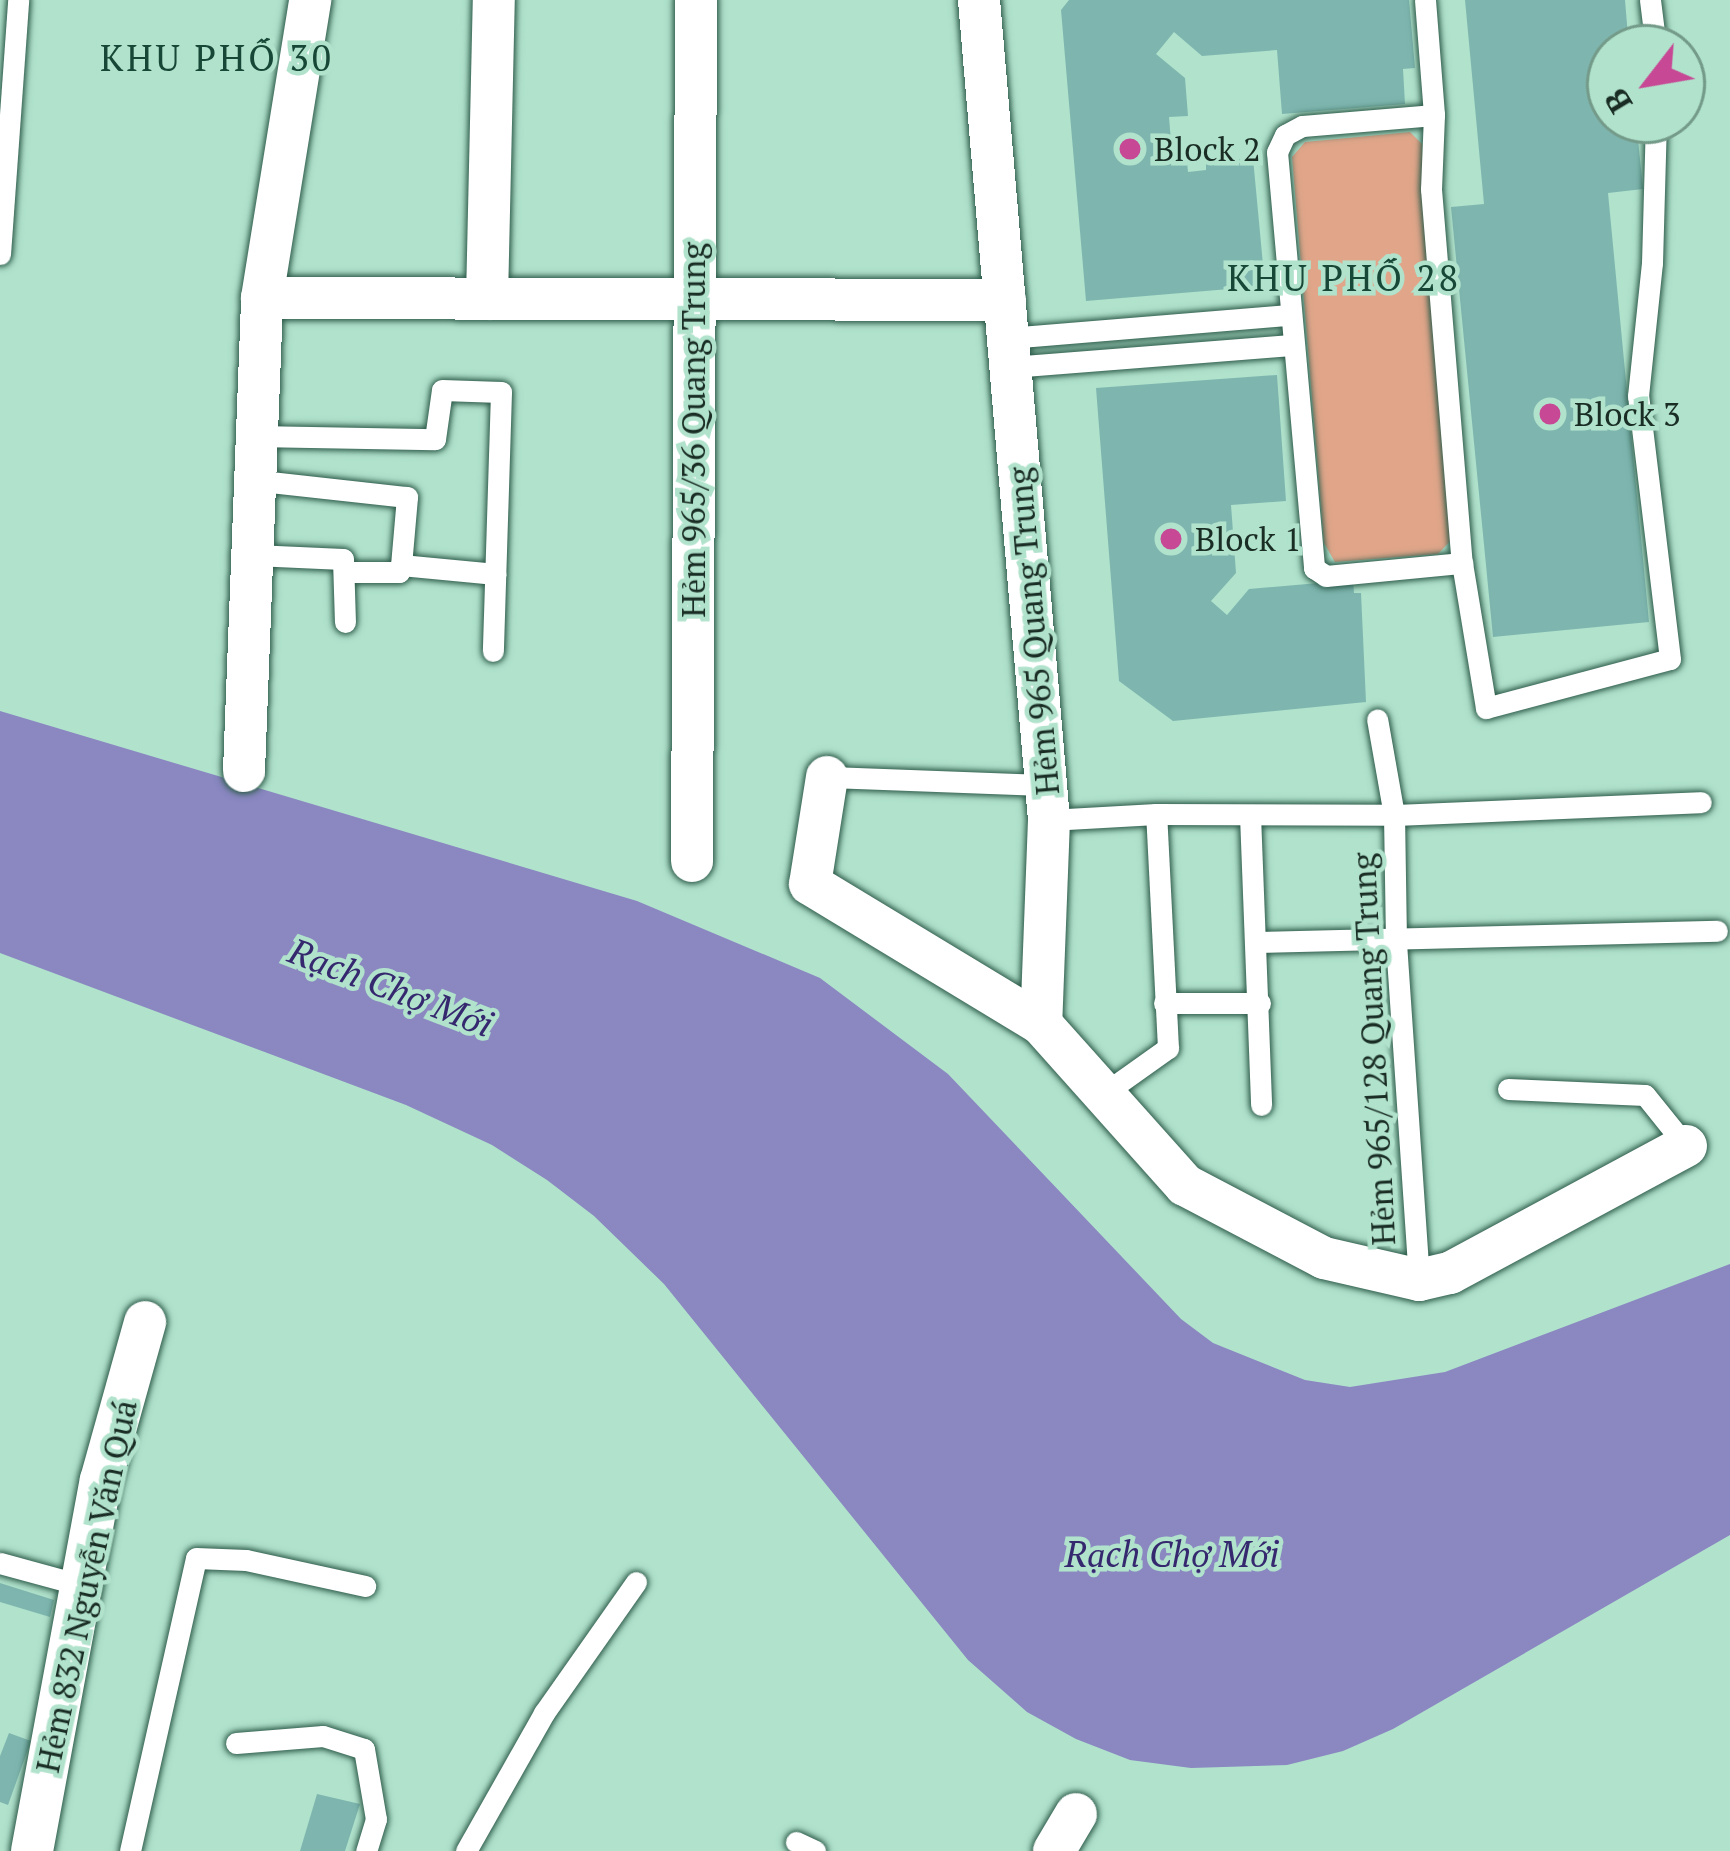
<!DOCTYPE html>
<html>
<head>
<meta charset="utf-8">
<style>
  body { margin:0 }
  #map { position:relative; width:1730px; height:1851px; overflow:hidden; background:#b0e2cc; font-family:"PT Serif",serif }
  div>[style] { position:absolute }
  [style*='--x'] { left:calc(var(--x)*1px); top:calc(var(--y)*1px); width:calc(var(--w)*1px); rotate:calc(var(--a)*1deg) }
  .green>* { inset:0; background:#e1a68a }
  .water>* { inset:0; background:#8a87c1 }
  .building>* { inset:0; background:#7eb6af }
  .roads { filter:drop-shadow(0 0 3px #2d5b4a) drop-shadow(0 0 3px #2d5b4a) }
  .lane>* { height:21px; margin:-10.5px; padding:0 10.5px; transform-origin:10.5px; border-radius:10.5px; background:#fff }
  .street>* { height:42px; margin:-21px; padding:0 21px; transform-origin:21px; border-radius:21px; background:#fff }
  .dots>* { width:33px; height:33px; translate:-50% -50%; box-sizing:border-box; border:6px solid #b0e2cc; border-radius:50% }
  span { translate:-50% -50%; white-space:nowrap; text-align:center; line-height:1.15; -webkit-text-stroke:9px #b0e2cc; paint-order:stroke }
  .poi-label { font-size:33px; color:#1a2d25 }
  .left { translate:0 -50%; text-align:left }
  .street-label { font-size:33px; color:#1a2d25 }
  .neighbourhood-label { font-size:36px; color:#174736; letter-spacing:3px }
  .water-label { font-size:36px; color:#35286e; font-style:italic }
  .north { position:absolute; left:1586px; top:24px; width:120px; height:120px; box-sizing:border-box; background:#b0e2cc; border:3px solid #749a89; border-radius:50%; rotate:239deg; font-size:33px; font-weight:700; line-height:48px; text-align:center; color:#1a2d25 }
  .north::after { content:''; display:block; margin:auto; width:42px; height:54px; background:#c74894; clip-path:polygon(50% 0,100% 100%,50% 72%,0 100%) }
</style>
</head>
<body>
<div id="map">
  <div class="green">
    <div style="clip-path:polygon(1410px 132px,1422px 144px,1454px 537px,1438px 554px,1335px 562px,1324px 543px,1292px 157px,1305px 142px)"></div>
  </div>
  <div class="water">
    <div style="clip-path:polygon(0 711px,637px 901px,820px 978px,948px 1074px,1181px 1319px,1213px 1343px,1305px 1380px,1350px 1387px,1445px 1372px,1730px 1264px,1730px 1535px,1393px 1729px,1343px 1751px,1287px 1765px,1191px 1768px,1130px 1760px,1076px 1739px,1027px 1712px,968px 1660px,664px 1284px,594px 1216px,547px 1180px,492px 1145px,406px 1105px,0 953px)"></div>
  </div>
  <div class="building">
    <div style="clip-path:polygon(1069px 0,1409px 0,1415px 68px,1403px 69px,1405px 104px,1282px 114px,1277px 50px,1202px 56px,1174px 32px,1156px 54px,1185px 78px,1188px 116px,1169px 117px,1171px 141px,1185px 140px,1188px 172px,1206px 170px,1206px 162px,1253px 158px,1265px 286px,1086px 301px,1061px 10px)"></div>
    <div style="clip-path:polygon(1465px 0,1625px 0,1629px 48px,1610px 48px,1610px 120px,1636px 120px,1643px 189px,1608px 193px,1649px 622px,1493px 637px,1451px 207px,1484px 204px)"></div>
    <div style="clip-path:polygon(1277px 375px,1286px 501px,1231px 505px,1236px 573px,1211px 601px,1227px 615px,1249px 589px,1353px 580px,1354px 593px,1361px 593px,1366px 702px,1173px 721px,1119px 681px,1096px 388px)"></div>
    <div style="clip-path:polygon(0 1583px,54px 1600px,50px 1617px,0 1602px)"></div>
    <div style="clip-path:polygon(9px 1733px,31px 1741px,8px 1805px,0 1802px,0 1756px)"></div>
    <div style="clip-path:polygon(317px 1794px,360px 1804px,345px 1851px,300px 1851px)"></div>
  </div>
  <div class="roads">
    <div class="lane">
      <div style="--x:1425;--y:0;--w:115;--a:85.5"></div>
      <div style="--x:1434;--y:115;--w:74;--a:92.3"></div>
      <div style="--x:1431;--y:189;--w:375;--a:85.3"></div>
      <div style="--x:1462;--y:563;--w:147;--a:80.6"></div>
      <div style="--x:1486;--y:708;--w:190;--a:-14.9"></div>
      <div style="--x:1670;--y:659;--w:265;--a:-96.9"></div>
      <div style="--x:1638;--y:396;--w:134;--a:-84"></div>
      <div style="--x:1652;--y:263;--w:143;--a:-88.4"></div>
      <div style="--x:1650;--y:0;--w:48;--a:82.9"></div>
      <div style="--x:1434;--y:115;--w:132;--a:175.2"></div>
      <div style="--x:1302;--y:126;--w:19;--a:152"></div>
      <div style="--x:1285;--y:135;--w:19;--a:115"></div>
      <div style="--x:1277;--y:152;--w:418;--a:84.9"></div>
      <div style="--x:1314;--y:568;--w:14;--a:34"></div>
      <div style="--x:1326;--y:576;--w:137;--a:-5.5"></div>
      <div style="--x:0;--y:254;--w:255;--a:-85.9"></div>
      <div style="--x:1008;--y:338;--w:282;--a:-4.7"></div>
      <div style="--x:1011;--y:367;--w:281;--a:-4.5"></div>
      <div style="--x:255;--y:436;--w:180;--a:1"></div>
      <div style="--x:435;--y:439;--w:49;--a:-81.9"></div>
      <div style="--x:442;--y:390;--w:59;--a:1.9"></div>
      <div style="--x:501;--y:392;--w:259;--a:91.8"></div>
      <div style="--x:252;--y:480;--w:156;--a:6.3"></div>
      <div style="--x:407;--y:497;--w:68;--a:95"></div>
      <div style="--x:254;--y:555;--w:89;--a:2.6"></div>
      <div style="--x:343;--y:559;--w:63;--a:88.2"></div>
      <div style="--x:344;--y:572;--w:55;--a:0"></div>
      <div style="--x:399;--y:572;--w:7;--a:-74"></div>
      <div style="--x:401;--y:565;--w:95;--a:5.4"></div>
      <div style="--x:827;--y:777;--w:219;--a:2.1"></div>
      <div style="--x:1250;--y:815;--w:290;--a:87.8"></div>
      <div style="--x:1049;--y:820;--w:107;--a:-3.2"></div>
      <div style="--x:1156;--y:814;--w:238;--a:0.2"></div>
      <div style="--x:1394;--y:815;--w:97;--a:-100"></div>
      <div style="--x:1258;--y:942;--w:459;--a:-1.4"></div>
      <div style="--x:1164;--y:1003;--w:96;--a:0"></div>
      <div style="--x:1508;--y:1089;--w:137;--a:2.5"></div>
      <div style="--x:1645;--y:1095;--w:65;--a:51.2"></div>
      <div style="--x:1106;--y:1092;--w:76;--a:-35.4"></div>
      <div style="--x:1168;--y:1048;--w:234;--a:-92.9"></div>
      <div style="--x:1419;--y:1280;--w:340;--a:-93.9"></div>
      <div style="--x:1396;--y:941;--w:126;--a:-90.9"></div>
      <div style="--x:1394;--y:815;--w:307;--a:-2.4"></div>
      <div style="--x:0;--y:1563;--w:84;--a:15.2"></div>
      <div style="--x:236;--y:1743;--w:87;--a:-4.6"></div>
      <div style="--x:323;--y:1736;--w:43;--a:17.6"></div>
      <div style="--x:364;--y:1749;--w:71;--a:80.3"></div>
      <div style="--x:376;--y:1819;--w:34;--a:107"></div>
      <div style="--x:796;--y:1842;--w:21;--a:25"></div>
      <div style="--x:130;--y:1851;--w:300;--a:-77.3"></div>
      <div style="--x:196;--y:1558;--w:50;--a:2.3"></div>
      <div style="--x:246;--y:1560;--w:122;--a:12.3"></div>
      <div style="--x:466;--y:1851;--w:159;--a:-60.5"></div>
      <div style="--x:544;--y:1713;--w:160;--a:-54.9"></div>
    </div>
    <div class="street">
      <div style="--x:979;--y:0;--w:823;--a:85.12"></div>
      <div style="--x:1049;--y:820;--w:204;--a:92.2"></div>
      <div style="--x:262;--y:298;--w:743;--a:0.15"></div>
      <div style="--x:487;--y:299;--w:299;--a:-88.7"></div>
      <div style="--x:244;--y:771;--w:473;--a:-87.8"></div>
      <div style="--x:262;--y:298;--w:302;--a:-80.8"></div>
      <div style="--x:827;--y:777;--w:108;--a:99"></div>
      <div style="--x:810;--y:884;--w:270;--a:31.2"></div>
      <div style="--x:1041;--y:1024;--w:216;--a:48.2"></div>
      <div style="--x:1185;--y:1185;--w:157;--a:27.7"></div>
      <div style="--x:1324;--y:1258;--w:98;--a:13"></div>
      <div style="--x:1419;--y:1280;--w:32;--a:-13"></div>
      <div style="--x:1450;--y:1273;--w:268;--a:-28.3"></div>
      <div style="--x:692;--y:861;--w:861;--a:-89.73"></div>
      <div style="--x:32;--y:1851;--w:377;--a:-79.5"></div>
      <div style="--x:101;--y:1480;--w:164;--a:-74.4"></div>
      <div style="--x:1054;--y:1851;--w:43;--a:-59.3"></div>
    </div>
  </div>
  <div class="dots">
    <div style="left:1130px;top:149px;background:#c74894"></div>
    <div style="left:1550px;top:414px;background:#c74894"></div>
    <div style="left:1171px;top:539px;background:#c74894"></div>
  </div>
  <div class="poi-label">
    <span class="left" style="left:1154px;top:149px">Block 2</span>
    <span class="left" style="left:1574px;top:414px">Block 3</span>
    <span class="left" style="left:1195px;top:539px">Block 1</span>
  </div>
  <div class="street-label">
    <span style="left:693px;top:430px;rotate:-90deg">Hẻm 965/36 Quang Trung</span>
    <span style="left:1033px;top:631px;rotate:-95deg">Hẻm 965 Quang Trung</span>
    <span style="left:1373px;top:1049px;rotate:-93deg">Hẻm 965/128 Quang Trung</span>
    <span style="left:86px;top:1586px;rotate:-78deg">Hẻm 832 Nguyễn Văn Quá</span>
  </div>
  <div class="neighbourhood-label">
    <span style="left:217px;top:58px">KHU PHỐ 30</span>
    <span style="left:1344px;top:278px">KHU PHỐ 28</span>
  </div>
  <div class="water-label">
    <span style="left:391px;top:987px;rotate:21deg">Rạch Chợ Mới</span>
    <span style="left:1172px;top:1554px">Rạch Chợ Mới</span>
  </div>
  <div class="north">B</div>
</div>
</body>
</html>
